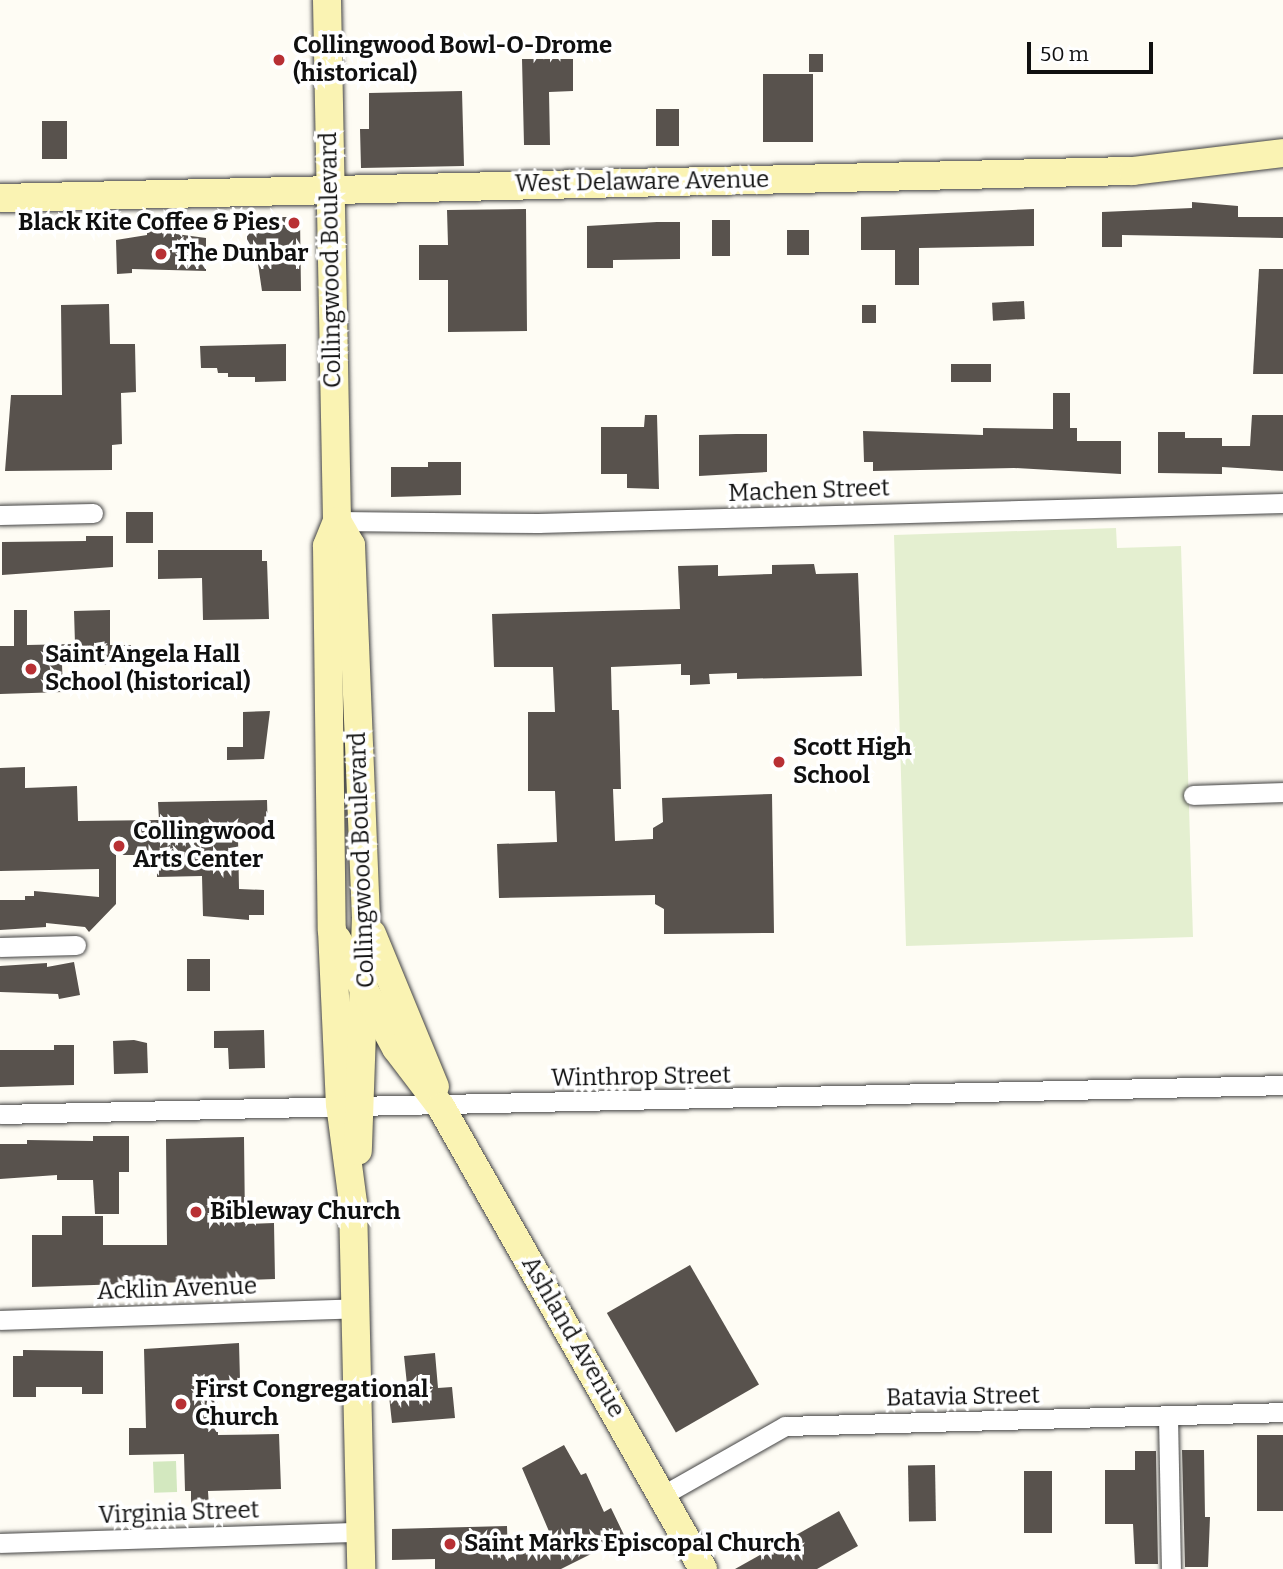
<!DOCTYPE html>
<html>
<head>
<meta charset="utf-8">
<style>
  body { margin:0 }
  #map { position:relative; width:1283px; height:1569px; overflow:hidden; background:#fefcf4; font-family:Bitter,serif }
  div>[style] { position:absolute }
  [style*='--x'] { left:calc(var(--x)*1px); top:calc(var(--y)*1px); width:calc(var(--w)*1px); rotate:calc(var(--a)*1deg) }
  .green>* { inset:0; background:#d3e8bf; transform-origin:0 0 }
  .pitch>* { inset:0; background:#e4efd0 }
  .building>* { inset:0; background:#58524d; transform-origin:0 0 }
  .roads { filter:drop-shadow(0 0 2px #434343) drop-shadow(0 0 2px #434343) }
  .street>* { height:19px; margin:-9.5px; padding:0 9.5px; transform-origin:9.5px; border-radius:9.5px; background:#fff }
  .secondary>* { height:28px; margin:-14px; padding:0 14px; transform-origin:14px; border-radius:14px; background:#faf3b3 }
  .dots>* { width:19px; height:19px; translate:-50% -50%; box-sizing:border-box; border:4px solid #fff; border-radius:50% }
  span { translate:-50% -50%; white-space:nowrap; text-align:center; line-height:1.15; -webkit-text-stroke:7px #fff; paint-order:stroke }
  .poi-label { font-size:24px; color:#101010; font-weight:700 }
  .left { translate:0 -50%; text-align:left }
  .right { translate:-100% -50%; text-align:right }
  .street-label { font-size:24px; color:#101010 }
  .scale { position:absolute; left:1027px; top:42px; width:126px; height:32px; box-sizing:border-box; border:4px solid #101010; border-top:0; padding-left:9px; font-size:21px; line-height:24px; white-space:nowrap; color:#101010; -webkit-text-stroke:5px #fff; paint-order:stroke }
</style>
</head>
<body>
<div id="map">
  <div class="green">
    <div style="left:176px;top:1461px;width:31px;height:23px;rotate:88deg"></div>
  </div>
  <div class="pitch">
    <div style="clip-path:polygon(1116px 528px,1117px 548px,1181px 546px,1193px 937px,906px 946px,894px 535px)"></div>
  </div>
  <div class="building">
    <div style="left:809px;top:54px;width:14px;height:18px"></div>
    <div style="clip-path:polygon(522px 59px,573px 59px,573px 91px,549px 92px,550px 145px,524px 145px)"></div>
    <div style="left:763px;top:74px;width:50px;height:68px"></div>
    <div style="clip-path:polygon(462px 91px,464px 166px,361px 168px,360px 129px,369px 129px,369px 93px)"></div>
    <div style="left:656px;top:109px;width:23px;height:37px"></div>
    <div style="left:42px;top:121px;width:25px;height:38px"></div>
    <div style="clip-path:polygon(1192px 202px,1238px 206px,1238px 217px,1283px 217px,1283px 238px,1122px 235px,1122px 247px,1102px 247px,1102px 212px,1192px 208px)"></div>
    <div style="clip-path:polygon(526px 209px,527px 331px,448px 332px,448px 280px,419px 280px,419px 245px,448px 245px,447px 210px)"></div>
    <div style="clip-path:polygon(1034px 209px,1034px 246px,919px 248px,919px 285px,895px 285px,895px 250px,861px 250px,861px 217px)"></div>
    <div style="clip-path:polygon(247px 217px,300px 217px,301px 291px,262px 291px,258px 264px,247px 264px)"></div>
    <div style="left:712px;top:220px;width:18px;height:36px"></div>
    <div style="clip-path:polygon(657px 222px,680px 222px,680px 259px,613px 260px,613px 268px,587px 268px,587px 226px)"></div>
    <div style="clip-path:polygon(176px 230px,176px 234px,206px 238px,206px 271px,132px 269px,132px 273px,117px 274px,116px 240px,147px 235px,147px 231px)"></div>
    <div style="left:787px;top:230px;width:22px;height:25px"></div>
    <div style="clip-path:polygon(1259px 269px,1283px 269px,1283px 374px,1253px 374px)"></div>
    <div style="left:1024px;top:301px;width:18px;height:32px;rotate:87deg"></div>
    <div style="clip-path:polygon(109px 304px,110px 344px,135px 344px,136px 392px,121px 393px,122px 444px,112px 445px,112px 470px,5px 471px,11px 395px,62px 395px,61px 305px)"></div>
    <div style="left:862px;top:305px;width:14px;height:18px"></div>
    <div style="clip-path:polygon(286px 344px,286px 381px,255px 382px,255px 377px,228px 377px,228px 373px,218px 373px,217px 368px,201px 368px,200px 346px)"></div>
    <div style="left:951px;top:364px;width:40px;height:18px"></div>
    <div style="clip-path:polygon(1053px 393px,1070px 393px,1070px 428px,1077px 428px,1077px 441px,1121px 441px,1121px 474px,1014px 468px,873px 471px,873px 462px,864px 462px,863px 431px,983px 435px,983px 428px,1053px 429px)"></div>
    <div style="clip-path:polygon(645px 415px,657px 415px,659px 489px,627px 488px,627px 474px,601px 474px,601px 427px,644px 427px)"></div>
    <div style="clip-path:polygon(1252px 415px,1283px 415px,1283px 471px,1222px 467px,1222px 474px,1158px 473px,1158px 432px,1185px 432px,1185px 438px,1222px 438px,1222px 446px,1250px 446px)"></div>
    <div style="clip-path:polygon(736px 434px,767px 434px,767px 472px,699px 476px,699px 435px)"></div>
    <div style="clip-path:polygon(428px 462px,461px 462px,461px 495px,391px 497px,391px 467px,428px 467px)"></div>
    <div style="left:126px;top:512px;width:27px;height:31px"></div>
    <div style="clip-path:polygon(86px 536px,113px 536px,113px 567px,2px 575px,2px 542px,86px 541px)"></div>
    <div style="clip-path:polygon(158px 550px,262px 550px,262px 561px,267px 561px,269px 619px,203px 620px,202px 578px,158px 579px)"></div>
    <div style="clip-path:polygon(814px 564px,816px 574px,858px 573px,862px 676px,737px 679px,737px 673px,709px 674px,710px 684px,690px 685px,690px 675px,681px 675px,681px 664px,611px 667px,612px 710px,619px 710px,621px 789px,613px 789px,615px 841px,653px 839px,653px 828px,663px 822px,662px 798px,772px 794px,774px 933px,664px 934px,664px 909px,655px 904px,655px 895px,499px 898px,497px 844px,557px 842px,555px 791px,528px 791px,528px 712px,555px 712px,553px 667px,494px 667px,492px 614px,680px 609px,678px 566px,718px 565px,718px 576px,772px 574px,772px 565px)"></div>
    <div style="clip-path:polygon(14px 610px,27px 610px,27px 645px,75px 644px,74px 611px,110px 610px,110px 645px,131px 645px,132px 665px,62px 664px,63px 692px,0 694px,0 646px,14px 646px)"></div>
    <div style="clip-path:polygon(270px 711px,264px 759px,227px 760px,227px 747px,243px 747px,243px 712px)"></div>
    <div style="clip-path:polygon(25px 767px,25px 788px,77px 786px,78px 821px,159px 820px,158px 802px,267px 800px,268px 836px,238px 836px,239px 889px,264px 890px,264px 915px,249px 915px,249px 920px,203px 916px,202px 876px,157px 877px,157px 855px,116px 855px,116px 904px,89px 932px,85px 927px,46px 923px,46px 927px,0 930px,0 900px,25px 900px,25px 896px,34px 896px,34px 891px,99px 897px,99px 869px,0 871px,0 768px)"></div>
    <div style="left:187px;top:959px;width:23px;height:32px"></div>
    <div style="clip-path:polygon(74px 962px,80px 995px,59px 999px,58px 994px,0 992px,0 966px,47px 963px,47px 967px)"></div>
    <div style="clip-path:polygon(264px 1030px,265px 1068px,229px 1069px,228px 1048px,214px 1048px,214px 1031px)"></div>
    <div style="clip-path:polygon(134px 1040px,147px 1043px,148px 1073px,114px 1074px,113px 1041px)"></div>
    <div style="clip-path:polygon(54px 1045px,74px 1045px,74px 1085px,0 1087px,0 1050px,54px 1050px)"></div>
    <div style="clip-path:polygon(93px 1136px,129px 1136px,129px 1172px,119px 1172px,119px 1214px,95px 1214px,93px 1180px,57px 1180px,57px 1175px,0 1179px,0 1144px,27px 1144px,27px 1140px,93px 1141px)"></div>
    <div style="clip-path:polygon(244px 1137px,245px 1224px,274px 1223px,275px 1279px,32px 1287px,32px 1235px,62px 1235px,62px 1216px,103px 1216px,103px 1245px,167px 1245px,166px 1139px)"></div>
    <div style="left:690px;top:1265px;width:138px;height:96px;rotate:60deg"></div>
    <div style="clip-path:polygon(239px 1343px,240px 1380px,217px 1381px,218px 1435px,279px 1434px,281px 1489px,208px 1491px,209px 1507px,191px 1507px,191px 1491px,185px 1491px,184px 1454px,129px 1455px,129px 1428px,146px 1428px,144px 1349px)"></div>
    <div style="clip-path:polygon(23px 1350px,103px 1351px,103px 1394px,82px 1394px,82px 1387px,36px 1387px,36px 1397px,13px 1397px,13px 1356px,23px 1356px)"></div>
    <div style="clip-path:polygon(435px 1353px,438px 1388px,452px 1387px,455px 1418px,392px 1423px,389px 1396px,408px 1394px,404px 1356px)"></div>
    <div style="left:1257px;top:1435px;width:26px;height:76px"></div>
    <div style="clip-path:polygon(564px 1445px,581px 1475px,586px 1473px,604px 1512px,611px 1508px,625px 1537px,561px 1569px,435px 1569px,435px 1559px,392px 1560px,392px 1529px,507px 1526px,508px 1559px,551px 1536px,522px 1468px)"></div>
    <div style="clip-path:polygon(1182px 1450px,1204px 1450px,1205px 1517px,1210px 1517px,1208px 1567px,1185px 1567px)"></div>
    <div style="clip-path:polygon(1135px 1451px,1156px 1451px,1158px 1564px,1135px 1564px,1133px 1524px,1105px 1524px,1105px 1470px,1135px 1470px)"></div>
    <div style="left:935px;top:1465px;width:56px;height:27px;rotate:89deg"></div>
    <div style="left:1024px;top:1471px;width:28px;height:62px"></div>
    <div style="clip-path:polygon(839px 1511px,858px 1546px,817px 1569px,735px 1569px)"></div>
  </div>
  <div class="roads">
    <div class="street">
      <div style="--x:0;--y:515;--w:93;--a:-1.2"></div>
      <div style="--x:337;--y:521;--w:201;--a:0.6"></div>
      <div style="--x:538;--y:523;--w:745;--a:-1.54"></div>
      <div style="--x:1193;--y:795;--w:90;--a:-1.9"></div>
      <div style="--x:0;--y:947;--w:76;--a:-1.5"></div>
      <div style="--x:0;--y:1114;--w:1283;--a:-1.29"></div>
      <div style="--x:0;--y:1320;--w:356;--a:-1.9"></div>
      <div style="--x:1168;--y:1416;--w:153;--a:88.9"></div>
      <div style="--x:663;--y:1495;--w:140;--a:-29.5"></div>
      <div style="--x:785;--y:1426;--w:498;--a:-1.6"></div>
      <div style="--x:0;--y:1543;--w:360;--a:-1.8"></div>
    </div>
    <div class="secondary">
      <div style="--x:327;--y:0;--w:521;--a:88.9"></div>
      <div style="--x:337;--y:521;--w:27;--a:112"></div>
      <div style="--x:327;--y:546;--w:384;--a:89.3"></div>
      <div style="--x:332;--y:930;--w:174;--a:87.4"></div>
      <div style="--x:340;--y:1104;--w:100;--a:82.5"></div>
      <div style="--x:353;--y:1203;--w:366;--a:88.7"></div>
      <div style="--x:0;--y:198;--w:1133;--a:-1.37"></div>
      <div style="--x:1133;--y:171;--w:151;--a:-6.8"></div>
      <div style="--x:337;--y:521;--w:28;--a:60"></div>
      <div style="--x:351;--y:545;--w:372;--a:87.7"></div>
      <div style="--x:366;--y:917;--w:234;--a:92"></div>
      <div style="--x:372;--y:934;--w:165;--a:67.6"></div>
      <div style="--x:337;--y:939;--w:124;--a:61.6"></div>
      <div style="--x:396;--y:1048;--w:74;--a:52.7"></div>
      <div style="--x:441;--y:1107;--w:531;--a:60.44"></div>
    </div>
  </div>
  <div class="dots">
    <div style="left:279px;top:60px;background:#b83034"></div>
    <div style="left:294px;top:223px;background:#b83034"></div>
    <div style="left:161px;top:254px;background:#b83034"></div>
    <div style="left:31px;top:669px;background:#b83034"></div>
    <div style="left:779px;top:762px;background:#b83034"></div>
    <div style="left:119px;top:846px;background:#b83034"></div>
    <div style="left:196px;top:1212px;background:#b83034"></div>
    <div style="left:181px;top:1404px;background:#b83034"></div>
    <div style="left:450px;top:1544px;background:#b83034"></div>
  </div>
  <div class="poi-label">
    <span class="left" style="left:293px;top:60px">Collingwood Bowl-O-Drome<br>(historical)</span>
    <span class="right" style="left:280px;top:223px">Black Kite Coffee &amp; Pies</span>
    <span class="left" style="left:175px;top:254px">The Dunbar</span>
    <span class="left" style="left:45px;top:669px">Saint Angela Hall<br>School (historical)</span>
    <span class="left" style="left:793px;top:762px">Scott High<br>School</span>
    <span class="left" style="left:133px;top:846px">Collingwood<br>Arts Center</span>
    <span class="left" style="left:210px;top:1212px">Bibleway Church</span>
    <span class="left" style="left:195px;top:1404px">First Congregational<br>Church</span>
    <span class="left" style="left:464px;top:1544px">Saint Marks Episcopal Church</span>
  </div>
  <div class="street-label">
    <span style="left:642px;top:182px;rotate:-1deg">West Delaware Avenue</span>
    <span style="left:331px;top:260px;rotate:-91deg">Collingwood Boulevard</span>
    <span style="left:809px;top:491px;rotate:-2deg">Machen Street</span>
    <span style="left:362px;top:860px;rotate:-92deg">Collingwood Boulevard</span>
    <span style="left:641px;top:1077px;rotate:-1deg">Winthrop Street</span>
    <span style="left:177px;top:1289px;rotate:-2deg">Acklin Avenue</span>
    <span style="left:573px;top:1337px;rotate:60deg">Ashland Avenue</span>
    <span style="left:963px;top:1397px;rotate:-1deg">Batavia Street</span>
    <span style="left:179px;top:1513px;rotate:-2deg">Virginia Street</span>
  </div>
  <div class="scale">50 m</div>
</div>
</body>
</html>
